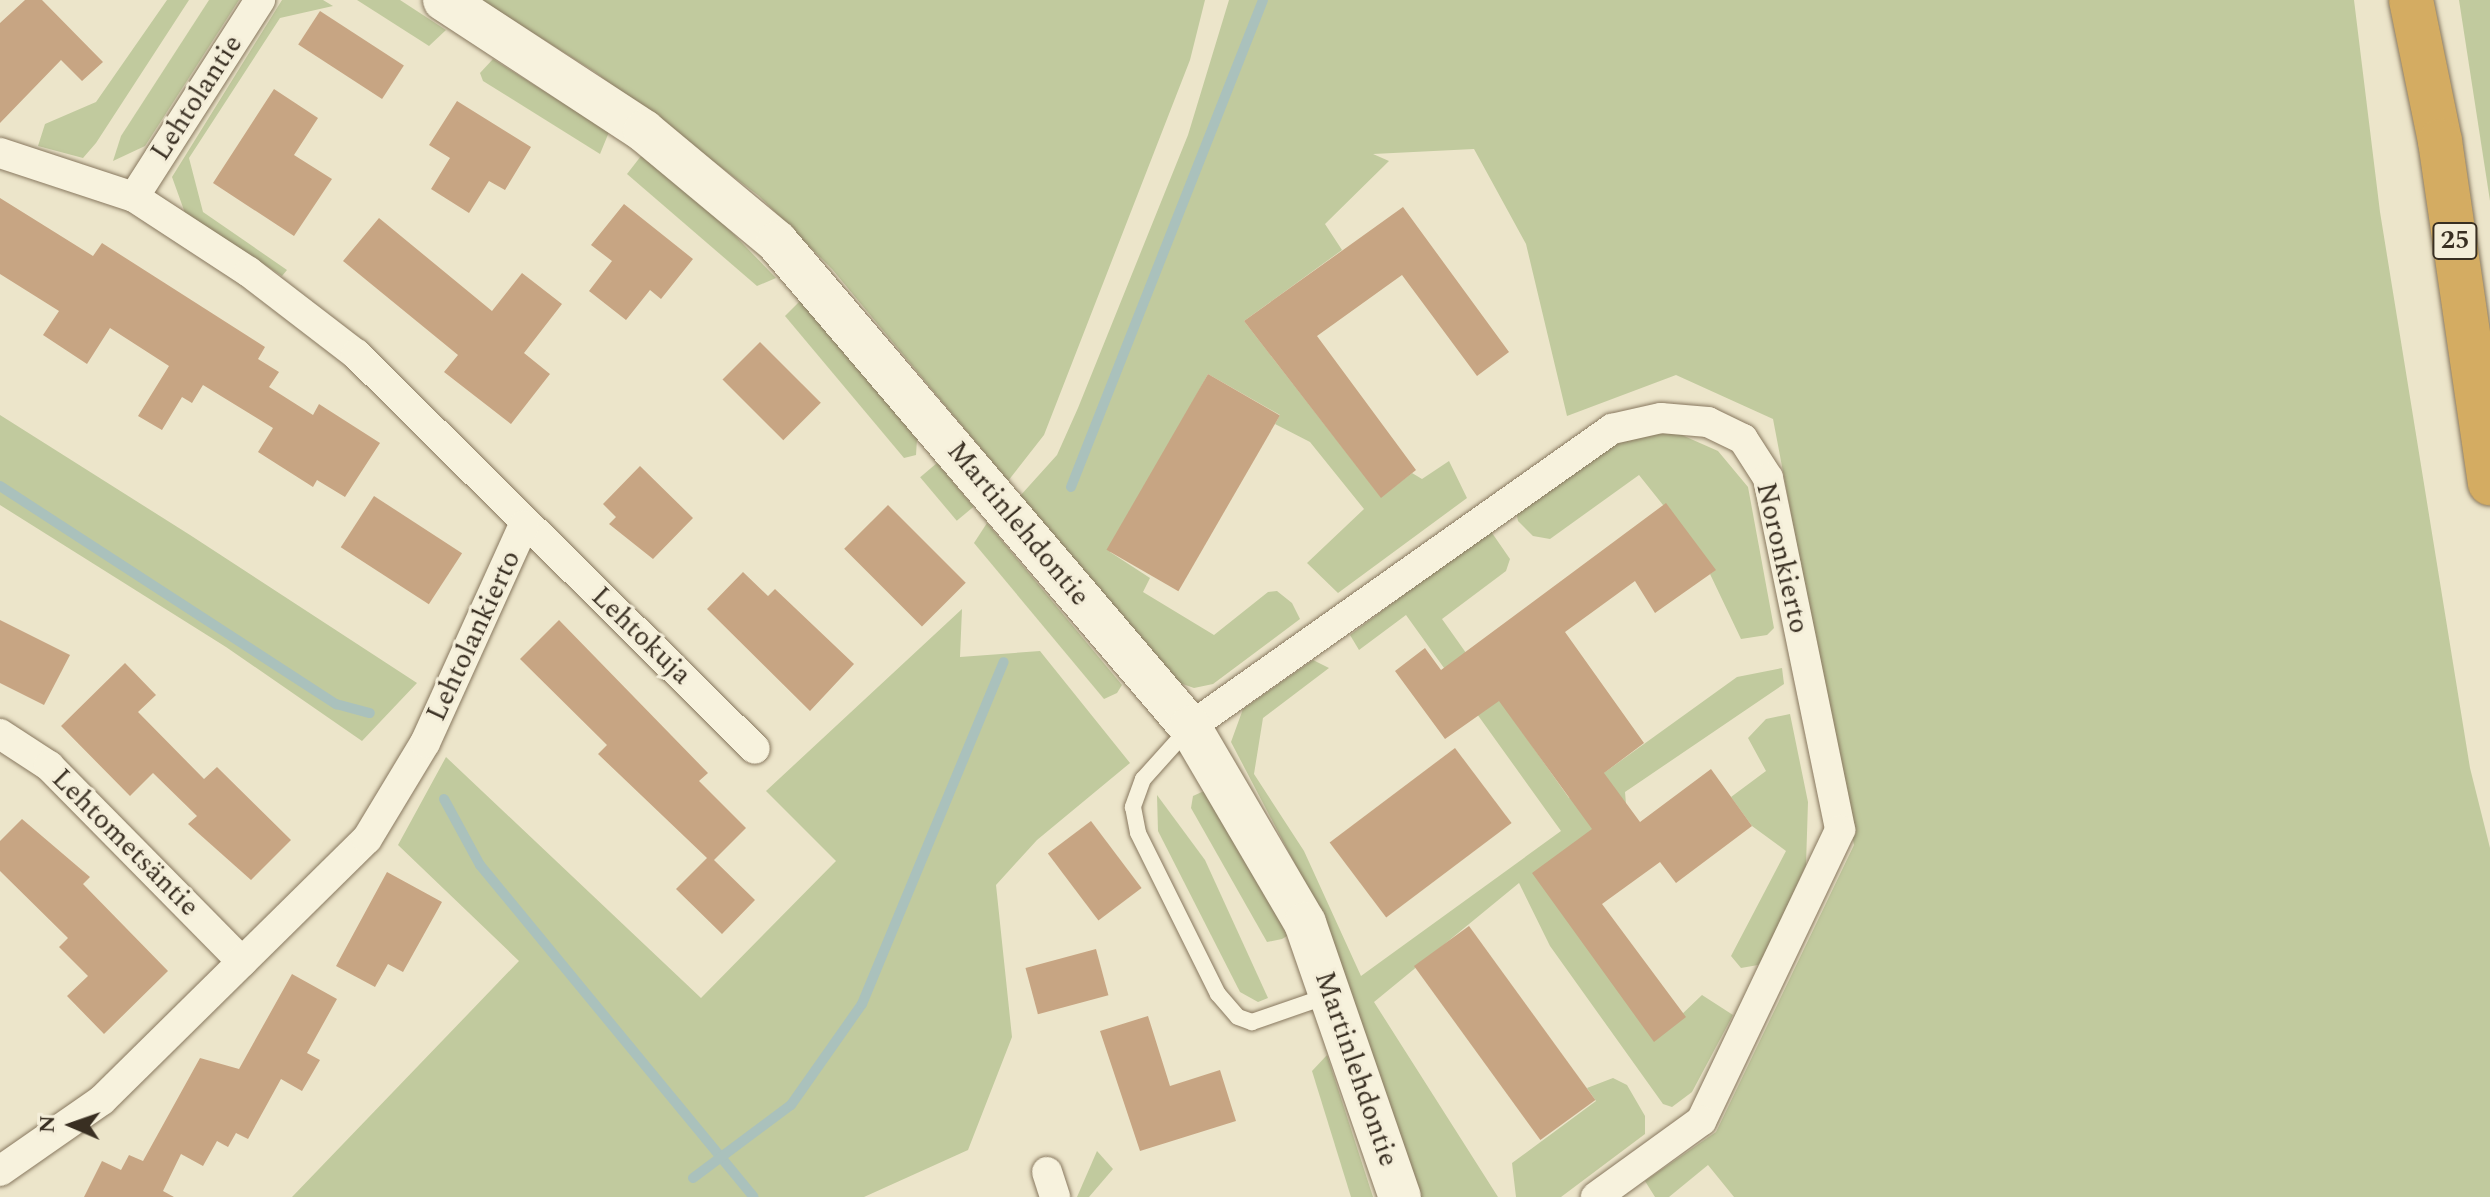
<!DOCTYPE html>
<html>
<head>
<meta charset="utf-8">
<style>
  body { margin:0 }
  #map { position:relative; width:2490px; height:1197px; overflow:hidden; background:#ece5ca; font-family:Spectral,serif }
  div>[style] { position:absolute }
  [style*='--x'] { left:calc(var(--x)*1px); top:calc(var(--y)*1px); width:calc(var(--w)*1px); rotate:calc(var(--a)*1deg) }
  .green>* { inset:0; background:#c1ca9e; transform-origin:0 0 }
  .stream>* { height:10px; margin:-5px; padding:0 5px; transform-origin:5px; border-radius:5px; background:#aac1bc }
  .building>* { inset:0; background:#c7a583; transform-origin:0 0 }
  .roads { filter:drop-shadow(0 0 2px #88785f) drop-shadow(0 0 2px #88785f) }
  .lane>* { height:16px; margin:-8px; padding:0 8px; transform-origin:8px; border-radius:8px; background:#f7f2dd }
  .street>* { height:30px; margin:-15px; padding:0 15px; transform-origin:15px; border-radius:15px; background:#f7f2dd }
  .secondary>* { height:42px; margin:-21px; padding:0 21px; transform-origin:21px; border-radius:21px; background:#f7f2dd }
  .highway>* { height:44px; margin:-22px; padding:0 22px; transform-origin:22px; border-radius:22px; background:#d4ac62 }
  span { translate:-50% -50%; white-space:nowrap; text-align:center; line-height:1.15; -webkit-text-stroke:6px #f4eed9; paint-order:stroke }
  .shield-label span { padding:2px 6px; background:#f4eed9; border:2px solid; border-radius:6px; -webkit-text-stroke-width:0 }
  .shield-label { font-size:26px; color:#392f22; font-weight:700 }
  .street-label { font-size:28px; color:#392f22 }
  .north { position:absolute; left:32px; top:1085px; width:80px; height:80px; -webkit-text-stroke:6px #f4eed9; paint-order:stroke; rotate:272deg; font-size:22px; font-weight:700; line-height:32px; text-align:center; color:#392f22 }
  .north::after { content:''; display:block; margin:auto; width:28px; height:36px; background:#392f22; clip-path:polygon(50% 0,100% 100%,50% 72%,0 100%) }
</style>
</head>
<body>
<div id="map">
  <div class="green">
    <div style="clip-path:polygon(167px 0,189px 0,96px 143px,83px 158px,38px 146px,45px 124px,96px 102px)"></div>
    <div style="clip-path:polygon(209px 0,239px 0,145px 146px,113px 161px,121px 136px)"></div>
    <div style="clip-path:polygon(282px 0,323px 0,333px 6px,280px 18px,189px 158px,203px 212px,287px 270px,282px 276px,185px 213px,172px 177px)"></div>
    <div style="clip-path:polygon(357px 0,400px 0,446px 30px,429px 46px)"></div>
    <div style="clip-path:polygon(481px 0,1205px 0,1190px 60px,1044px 435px,1008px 481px,832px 269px,759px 196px,595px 72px)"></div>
    <div style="clip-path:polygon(1229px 0,2354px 0,2380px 212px,2470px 768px,2490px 848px,2490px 1197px,1734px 1197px,1708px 1165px,1669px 1197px,1655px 1197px,1645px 1181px,1716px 1132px,1854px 845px,1773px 419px,1676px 375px,1567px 416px,1526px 244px,1474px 149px,1373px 154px,1389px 161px,1325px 224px,1342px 250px,1244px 321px,1381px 497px,1412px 473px,1422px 479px,1449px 461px,1467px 498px,1338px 593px,1307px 563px,1364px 509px,1310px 442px,1275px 424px,1280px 415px,1208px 374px,1110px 552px,1150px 578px,1143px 592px,1214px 635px,1268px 592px,1277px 591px,1292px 603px,1300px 619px,1213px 684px,1194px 688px,1174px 681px,1020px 496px,1057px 455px,1078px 408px,1188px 135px)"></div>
    <div style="clip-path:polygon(2459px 0,2490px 0,2490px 201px)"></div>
    <div style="clip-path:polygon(493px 59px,609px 132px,600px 154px,483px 81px,480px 73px)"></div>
    <div style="clip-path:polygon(641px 156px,715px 215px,776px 278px,757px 286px,627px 174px)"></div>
    <div style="clip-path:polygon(801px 300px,917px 439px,916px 455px,904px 458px,785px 316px)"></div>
    <div style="clip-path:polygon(0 415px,190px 535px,417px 683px,362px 741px,226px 647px,0 505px)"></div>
    <div style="clip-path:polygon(1675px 432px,1718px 451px,1748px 487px,1774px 628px,1767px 635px,1741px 639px,1710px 574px,1715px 570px,1639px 475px,1550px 539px,1533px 536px,1518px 521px,1516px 511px,1581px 463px,1637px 433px)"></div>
    <div style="left:937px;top:463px;width:57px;height:22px;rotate:50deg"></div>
    <div style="clip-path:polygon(987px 523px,1122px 685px,1117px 693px,1104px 699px,974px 543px)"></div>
    <div style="clip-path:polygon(1490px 530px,1510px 559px,1506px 571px,1442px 619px,1569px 798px,1737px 677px,1782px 668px,1784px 684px,1625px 792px,1626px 804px,1572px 926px,1654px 1041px,1702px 995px,1733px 1015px,1692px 1092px,1672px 1107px,1663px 1104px,1550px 946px,1519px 883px,1374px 1002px,1498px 1197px,1416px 1197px,1327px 925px,1231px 742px,1243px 709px,1313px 660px,1329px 668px,1263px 718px,1254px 774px,1304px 851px,1361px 976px,1561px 831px,1406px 615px,1359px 650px,1350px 635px)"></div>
    <div style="clip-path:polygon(962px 609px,960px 657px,1040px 651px,1130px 763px,1037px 840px,996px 885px,1012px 1037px,968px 1150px,864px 1197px,292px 1197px,519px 961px,398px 845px,446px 757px,701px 998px,836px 861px,766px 791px)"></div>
    <div style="clip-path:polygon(1790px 714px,1808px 802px,1806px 865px,1767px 951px,1758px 965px,1741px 968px,1731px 956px,1786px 851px,1752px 826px,1731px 797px,1766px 771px,1748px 738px,1766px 719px)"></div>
    <div style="clip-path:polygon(1204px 791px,1263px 884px,1287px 936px,1282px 939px,1267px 942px,1191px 808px,1193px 796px)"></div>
    <div style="clip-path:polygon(1157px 795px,1205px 860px,1268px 998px,1258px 1002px,1240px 992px,1158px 831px)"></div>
    <div style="clip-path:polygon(1327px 1055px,1373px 1197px,1351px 1197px,1312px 1071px)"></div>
    <div style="clip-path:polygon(1613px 1078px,1627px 1085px,1645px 1116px,1645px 1134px,1561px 1197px,1516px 1197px,1512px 1163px,1596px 1101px,1587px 1088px)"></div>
    <div style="clip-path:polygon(1097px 1151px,1113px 1169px,1089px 1197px,1077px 1197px)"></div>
  </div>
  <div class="stream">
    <div style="--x:0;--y:486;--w:401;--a:33"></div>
    <div style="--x:336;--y:704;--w:35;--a:15"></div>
    <div style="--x:1071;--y:487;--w:523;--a:-68.48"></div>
    <div style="--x:444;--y:799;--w:75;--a:61.4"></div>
    <div style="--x:480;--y:865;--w:430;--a:50.5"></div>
    <div style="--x:693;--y:1178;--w:122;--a:-36.7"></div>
    <div style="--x:791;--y:1105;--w:123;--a:-54.9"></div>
    <div style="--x:862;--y:1004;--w:370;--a:-67.5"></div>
  </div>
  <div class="building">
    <div style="clip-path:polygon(25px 0,42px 0,103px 62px,82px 81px,61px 60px,0 123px,0 23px)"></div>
    <div style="left:320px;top:11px;width:100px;height:40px;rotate:33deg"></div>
    <div style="clip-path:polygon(274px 89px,318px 118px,294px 155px,332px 179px,294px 236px,213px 183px)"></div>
    <div style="clip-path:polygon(457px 101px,531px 147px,505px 190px,489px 181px,469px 213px,431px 189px,450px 158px,429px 145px)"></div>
    <div style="clip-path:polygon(0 198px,93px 256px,102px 243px,265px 347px,258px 359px,279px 372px,269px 387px,313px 415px,319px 404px,380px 443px,345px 497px,317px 480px,313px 487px,258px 452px,273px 428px,203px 385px,192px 403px,182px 397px,162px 430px,138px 416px,169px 366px,110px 328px,87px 364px,43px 335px,59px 311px,0 274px)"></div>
    <div style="clip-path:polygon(624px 204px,693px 259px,661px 299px,650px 290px,626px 320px,589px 291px,612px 261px,591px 245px)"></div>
    <div style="clip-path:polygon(1403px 207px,1509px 352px,1477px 376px,1402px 275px,1317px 336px,1416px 470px,1381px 498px,1244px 321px)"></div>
    <div style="clip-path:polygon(379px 218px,492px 311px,522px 273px,562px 304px,524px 353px,550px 374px,511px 424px,444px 372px,458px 355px,343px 261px)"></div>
    <div style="left:760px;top:342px;width:86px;height:53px;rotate:45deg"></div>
    <div style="left:1208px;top:374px;width:83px;height:203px;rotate:30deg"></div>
    <div style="clip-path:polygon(640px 466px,693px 518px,653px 559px,609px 524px,616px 517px,603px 504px)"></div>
    <div style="left:374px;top:496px;width:105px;height:61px;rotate:33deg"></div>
    <div style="clip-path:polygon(1666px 503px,1716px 570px,1655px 613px,1635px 581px,1565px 632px,1644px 743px,1604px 773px,1640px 822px,1711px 769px,1752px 826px,1676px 883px,1660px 862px,1602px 904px,1686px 1017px,1654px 1042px,1532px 873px,1592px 829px,1499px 701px,1445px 739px,1395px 671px,1425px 648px,1441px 670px)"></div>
    <div style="left:888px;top:505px;width:110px;height:62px;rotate:45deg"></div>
    <div style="clip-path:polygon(743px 572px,768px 596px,775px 589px,854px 664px,810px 711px,707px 609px)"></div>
    <div style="clip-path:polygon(0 620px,70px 655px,44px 705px,0 683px)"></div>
    <div style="clip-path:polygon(559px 620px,708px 773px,699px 781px,746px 828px,714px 860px,755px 900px,722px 934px,676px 889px,707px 858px,598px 754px,607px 745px,520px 659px)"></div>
    <div style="clip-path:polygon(125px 663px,156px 695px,138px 712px,204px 779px,217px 767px,291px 840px,251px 880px,188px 824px,197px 816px,153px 773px,130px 796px,61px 726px)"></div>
    <div style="left:1455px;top:748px;width:94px;height:157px;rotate:53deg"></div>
    <div style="clip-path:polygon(22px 819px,90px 877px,83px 884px,168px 971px,104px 1034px,67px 996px,88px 976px,59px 947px,68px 938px,0 871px,0 841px)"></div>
    <div style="left:1091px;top:821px;width:84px;height:54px;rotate:53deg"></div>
    <div style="clip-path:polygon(387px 872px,442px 902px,403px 972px,388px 964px,375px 987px,336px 966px)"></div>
    <div style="left:1469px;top:926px;width:215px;height:68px;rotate:54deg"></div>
    <div style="left:1096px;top:949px;width:48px;height:73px;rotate:75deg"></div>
    <div style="clip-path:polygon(292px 974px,337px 999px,307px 1053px,320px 1060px,302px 1091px,281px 1079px,248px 1139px,236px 1133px,228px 1147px,217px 1141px,203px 1166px,181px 1154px,163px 1191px,174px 1197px,84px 1197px,102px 1161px,121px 1170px,129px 1155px,143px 1161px,200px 1058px,239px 1069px)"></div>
    <div style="clip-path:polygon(1148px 1016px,1170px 1086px,1220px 1070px,1236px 1121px,1140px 1151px,1100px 1031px)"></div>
  </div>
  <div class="roads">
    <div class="lane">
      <div style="--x:1189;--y:728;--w:69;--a:132"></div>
      <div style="--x:1143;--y:779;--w:30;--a:110"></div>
      <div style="--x:1133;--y:807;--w:26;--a:79"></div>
      <div style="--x:1138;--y:833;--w:180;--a:63.6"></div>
      <div style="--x:1218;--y:994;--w:30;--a:49"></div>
      <div style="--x:1238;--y:1017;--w:15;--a:20"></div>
      <div style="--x:1252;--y:1022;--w:83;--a:-19.1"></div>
    </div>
    <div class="street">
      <div style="--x:0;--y:153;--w:141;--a:18.2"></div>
      <div style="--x:134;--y:197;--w:137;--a:33.1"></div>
      <div style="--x:249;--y:272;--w:135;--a:37.5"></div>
      <div style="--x:356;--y:354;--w:561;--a:44.71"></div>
      <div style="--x:134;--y:197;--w:234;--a:-57.4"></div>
      <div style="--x:1190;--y:727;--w:517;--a:-35.23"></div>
      <div style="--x:1612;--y:429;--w:50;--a:-12.7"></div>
      <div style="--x:1661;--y:418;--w:47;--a:4.9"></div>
      <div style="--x:1708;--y:422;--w:39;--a:26"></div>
      <div style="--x:1743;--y:439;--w:46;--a:57.3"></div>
      <div style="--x:1768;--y:478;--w:359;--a:78.4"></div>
      <div style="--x:1840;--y:830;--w:322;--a:115.5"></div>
      <div style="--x:1701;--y:1121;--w:130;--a:144.1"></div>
      <div style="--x:0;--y:734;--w:59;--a:33.1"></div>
      <div style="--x:49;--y:766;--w:275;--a:45.4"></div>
      <div style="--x:0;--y:1171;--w:124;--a:-34.8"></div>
      <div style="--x:102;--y:1100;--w:372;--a:-44.6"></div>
      <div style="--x:367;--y:839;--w:112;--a:-58.9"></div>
      <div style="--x:425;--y:743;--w:239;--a:-65.6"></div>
      <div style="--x:1047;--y:1172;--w:26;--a:72"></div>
    </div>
    <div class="secondary">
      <div style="--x:444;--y:0;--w:239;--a:33.2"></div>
      <div style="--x:644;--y:131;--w:173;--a:39.8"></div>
      <div style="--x:777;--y:242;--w:637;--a:49.58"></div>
      <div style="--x:1190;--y:727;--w:227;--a:59.6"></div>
      <div style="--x:1305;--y:923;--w:290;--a:70.9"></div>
    </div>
    <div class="highway">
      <div style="--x:2411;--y:0;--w:144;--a:78.4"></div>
      <div style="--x:2440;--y:141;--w:346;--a:81.7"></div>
    </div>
  </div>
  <div class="shield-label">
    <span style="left:2455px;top:241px">25</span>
  </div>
  <div class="street-label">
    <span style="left:197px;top:98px;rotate:-57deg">Lehtolantie</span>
    <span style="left:1018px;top:524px;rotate:50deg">Martinlehdontie</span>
    <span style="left:1782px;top:558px;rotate:77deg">Noronkierto</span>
    <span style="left:474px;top:636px;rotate:-65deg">Lehtolankierto</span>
    <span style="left:641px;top:636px;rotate:44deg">Lehtokuja</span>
    <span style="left:125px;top:843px;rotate:45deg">Lehtometsäntie</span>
    <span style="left:1356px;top:1069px;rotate:71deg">Martinlehdontie</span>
  </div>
  <div class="north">N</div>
</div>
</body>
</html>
